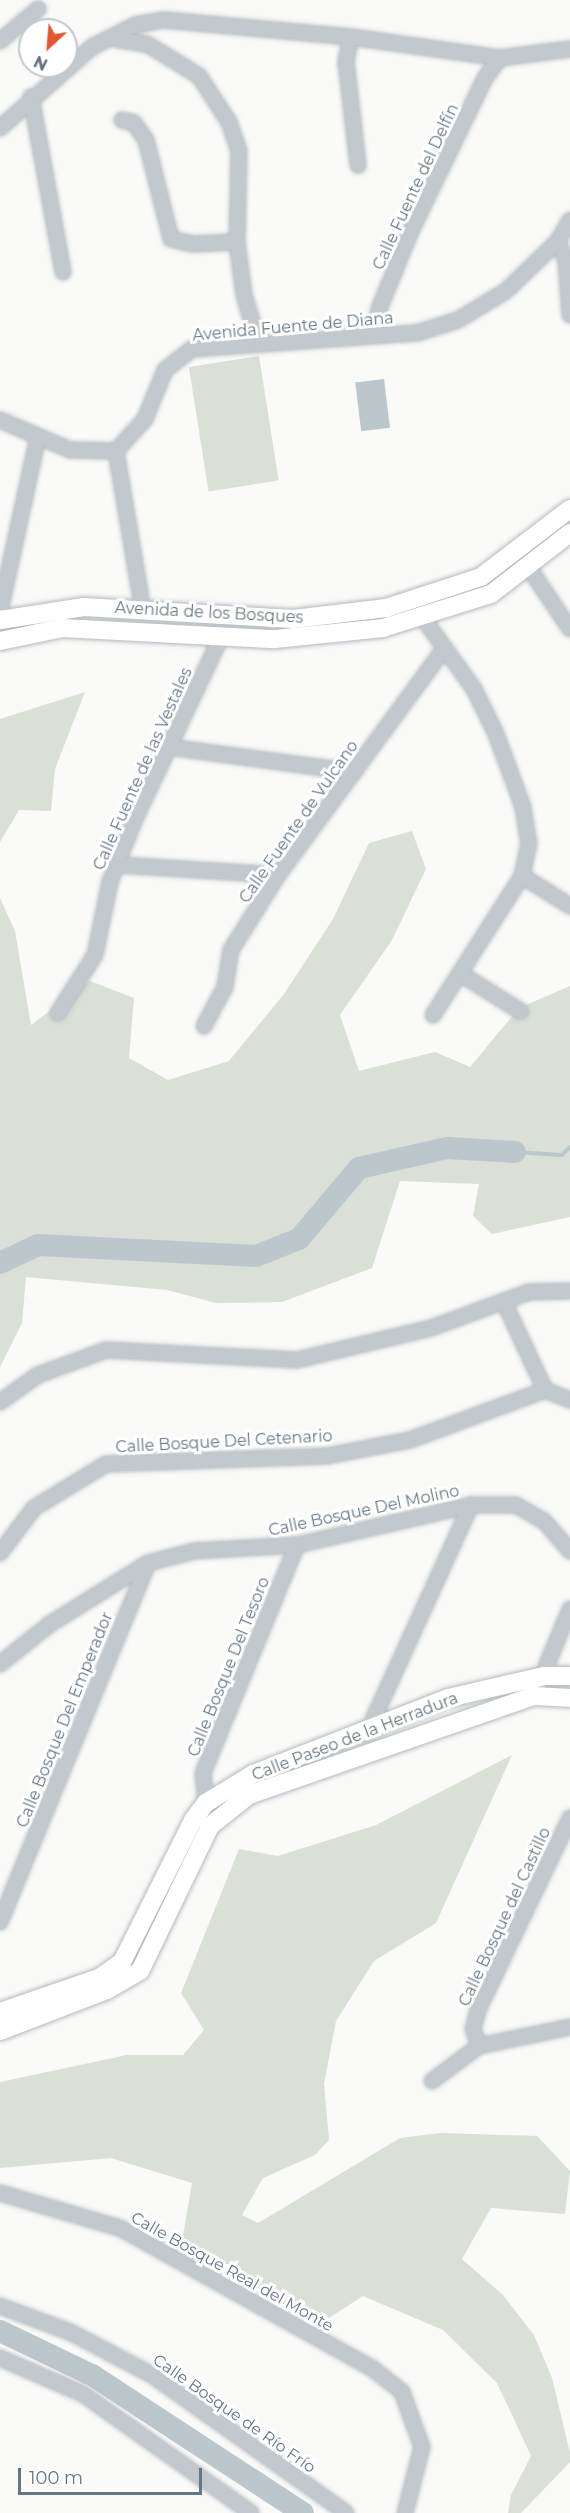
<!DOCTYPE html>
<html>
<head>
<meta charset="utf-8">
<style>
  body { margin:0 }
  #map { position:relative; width:570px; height:2513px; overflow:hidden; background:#fafaf8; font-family:Montserrat,sans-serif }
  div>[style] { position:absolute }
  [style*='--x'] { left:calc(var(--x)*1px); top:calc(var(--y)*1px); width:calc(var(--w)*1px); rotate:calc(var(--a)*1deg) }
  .green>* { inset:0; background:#dadfd7; transform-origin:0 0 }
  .water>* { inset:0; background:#bbc7cb; transform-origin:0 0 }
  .stream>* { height:4px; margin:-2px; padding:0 2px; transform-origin:2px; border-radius:2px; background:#bbc7cb }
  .river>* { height:22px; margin:-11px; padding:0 11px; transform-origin:11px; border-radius:11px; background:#bbc7cb }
  .roads { filter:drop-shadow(0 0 2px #b3babf) drop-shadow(0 0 2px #b3babf) }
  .minor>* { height:14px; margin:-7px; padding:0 7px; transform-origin:7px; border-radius:7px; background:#c3c8cc }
  .secondary>* { height:18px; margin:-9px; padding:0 9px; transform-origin:9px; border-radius:9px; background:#fff }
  span { translate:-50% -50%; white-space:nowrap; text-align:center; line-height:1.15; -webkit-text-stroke:6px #fff; paint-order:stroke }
  .street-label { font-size:16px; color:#657683 }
  .north { position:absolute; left:18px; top:18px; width:60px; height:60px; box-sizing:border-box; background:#fff; border:2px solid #c1c8cd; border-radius:50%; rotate:206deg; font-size:16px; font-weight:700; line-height:24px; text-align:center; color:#657683 }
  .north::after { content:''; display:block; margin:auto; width:21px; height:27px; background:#e4572e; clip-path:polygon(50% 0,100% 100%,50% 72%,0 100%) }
  .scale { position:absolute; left:18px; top:2468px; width:184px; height:27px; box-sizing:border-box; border:3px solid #657683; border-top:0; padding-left:8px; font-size:18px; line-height:21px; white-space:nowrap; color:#657683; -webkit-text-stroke:4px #fff; paint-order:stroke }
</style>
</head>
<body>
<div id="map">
  <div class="green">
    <div style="left:259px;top:356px;width:126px;height:71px;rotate:81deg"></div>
    <div style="clip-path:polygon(85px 692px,55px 769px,51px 811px,19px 810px,0 842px,0 719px)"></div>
    <div style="clip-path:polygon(412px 831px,426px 869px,392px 940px,340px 1015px,359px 1071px,435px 1052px,470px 1067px,519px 1008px,570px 986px,570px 1217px,492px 1234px,473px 1216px,479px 1184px,400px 1181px,372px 1268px,282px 1302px,216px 1303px,167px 1290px,26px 1277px,22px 1323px,0 1367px,0 898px,15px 931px,31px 1025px,90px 981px,134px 998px,129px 1058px,168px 1080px,229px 1061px,284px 994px,333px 919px,369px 843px)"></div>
    <div style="clip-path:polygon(512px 1755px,436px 1923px,374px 1961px,336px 2021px,324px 2084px,329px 2140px,315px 2155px,263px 2178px,242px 2215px,258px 2223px,400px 2138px,441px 2133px,537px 2136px,570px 2171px,565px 2214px,491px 2208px,462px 2259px,503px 2295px,534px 2335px,552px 2378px,570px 2453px,570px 2462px,521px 2513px,508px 2513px,511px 2495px,531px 2456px,497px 2383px,443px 2330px,363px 2296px,318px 2325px,182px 2241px,192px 2183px,111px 2158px,0 2168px,0 2082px,127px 2055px,183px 2055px,204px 2030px,181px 1993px,239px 1849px,278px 1856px,376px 1825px)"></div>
  </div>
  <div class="water">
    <div style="left:384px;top:379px;width:49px;height:29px;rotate:83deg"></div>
  </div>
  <div class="stream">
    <div style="--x:515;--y:1152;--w:47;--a:3.7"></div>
    <div style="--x:562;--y:1155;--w:11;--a:-45"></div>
  </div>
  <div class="river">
    <div style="--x:0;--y:1263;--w:42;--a:-25.3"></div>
    <div style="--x:38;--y:1245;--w:218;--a:2.9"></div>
    <div style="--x:256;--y:1256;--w:46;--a:-21.6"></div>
    <div style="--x:299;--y:1239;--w:93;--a:-49.8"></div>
    <div style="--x:359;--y:1168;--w:90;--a:-12.8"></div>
    <div style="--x:447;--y:1148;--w:68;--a:3.4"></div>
    <div style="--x:0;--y:2331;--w:102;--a:25.6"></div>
    <div style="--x:92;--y:2375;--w:252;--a:33.2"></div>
  </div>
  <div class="roads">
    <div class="minor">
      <div style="--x:351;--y:37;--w:25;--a:102"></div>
      <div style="--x:346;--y:61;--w:105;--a:83.4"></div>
      <div style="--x:115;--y:39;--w:32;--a:9"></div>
      <div style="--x:147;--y:44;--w:61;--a:31.6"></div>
      <div style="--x:199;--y:76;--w:55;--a:56.9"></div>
      <div style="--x:229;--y:122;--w:31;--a:71"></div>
      <div style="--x:239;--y:151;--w:91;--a:91.3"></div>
      <div style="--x:237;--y:242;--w:53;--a:82.5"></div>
      <div style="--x:244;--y:295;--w:51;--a:73"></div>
      <div style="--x:0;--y:41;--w:50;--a:-40.1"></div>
      <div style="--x:31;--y:97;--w:178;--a:79.6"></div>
      <div style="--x:122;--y:120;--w:12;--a:14"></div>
      <div style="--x:134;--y:123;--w:21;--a:55"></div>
      <div style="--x:146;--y:140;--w:102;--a:75.8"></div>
      <div style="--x:171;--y:239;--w:23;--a:13"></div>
      <div style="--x:193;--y:244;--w:44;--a:-2.6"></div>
      <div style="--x:0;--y:128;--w:123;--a:-41.4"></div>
      <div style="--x:92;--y:47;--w:48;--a:-27.1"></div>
      <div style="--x:135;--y:25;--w:29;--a:-10"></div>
      <div style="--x:164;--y:20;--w:188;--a:5.2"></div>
      <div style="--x:351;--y:37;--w:150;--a:8"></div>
      <div style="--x:500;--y:58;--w:71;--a:-7.3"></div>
      <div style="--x:558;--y:241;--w:22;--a:68"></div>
      <div style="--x:566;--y:261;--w:54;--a:85.8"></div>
      <div style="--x:375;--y:335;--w:26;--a:-81"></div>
      <div style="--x:379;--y:309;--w:84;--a:-67.7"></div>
      <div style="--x:411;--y:231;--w:170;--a:-64.2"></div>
      <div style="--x:485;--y:78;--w:25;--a:-53"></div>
      <div style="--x:0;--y:420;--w:76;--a:23.2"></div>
      <div style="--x:70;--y:450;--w:46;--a:1.2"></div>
      <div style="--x:116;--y:451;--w:43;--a:-47.8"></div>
      <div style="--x:145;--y:419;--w:53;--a:-67.8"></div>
      <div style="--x:165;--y:370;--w:34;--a:-38"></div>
      <div style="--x:192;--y:349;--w:226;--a:-4.1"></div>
      <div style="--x:417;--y:333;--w:43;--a:-17.6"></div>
      <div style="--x:458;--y:320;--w:56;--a:-31.1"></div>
      <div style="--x:506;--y:291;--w:72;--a:-43.9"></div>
      <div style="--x:558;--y:241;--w:24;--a:-60"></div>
      <div style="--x:116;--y:451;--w:162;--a:80.4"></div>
      <div style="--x:529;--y:568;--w:73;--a:56.1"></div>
      <div style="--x:0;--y:611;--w:179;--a:-77.7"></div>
      <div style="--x:423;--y:618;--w:87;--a:54.3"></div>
      <div style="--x:474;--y:689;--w:50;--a:63.9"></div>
      <div style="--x:496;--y:734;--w:78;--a:69.7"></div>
      <div style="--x:523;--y:807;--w:36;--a:81"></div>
      <div style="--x:529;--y:843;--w:34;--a:102"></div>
      <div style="--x:522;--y:876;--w:165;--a:122.6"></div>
      <div style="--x:169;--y:747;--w:187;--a:7.7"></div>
      <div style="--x:118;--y:865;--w:160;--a:3.6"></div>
      <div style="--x:522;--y:876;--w:57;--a:32"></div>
      <div style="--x:461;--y:974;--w:70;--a:32.1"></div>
      <div style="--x:58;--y:1013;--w:69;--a:-57.5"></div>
      <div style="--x:95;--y:955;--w:75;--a:-78.4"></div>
      <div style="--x:110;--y:882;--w:68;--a:-68.4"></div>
      <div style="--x:135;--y:819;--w:201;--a:-64.7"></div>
      <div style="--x:204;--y:1026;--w:44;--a:-61.7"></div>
      <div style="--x:225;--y:987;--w:37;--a:-81"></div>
      <div style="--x:231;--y:950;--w:89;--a:-57.9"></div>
      <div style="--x:278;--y:875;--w:280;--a:-53.7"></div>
      <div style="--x:504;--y:1302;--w:97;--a:65"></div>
      <div style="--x:545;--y:1390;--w:27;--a:22"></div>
      <div style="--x:0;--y:1402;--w:47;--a:-35.4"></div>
      <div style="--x:38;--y:1375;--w:72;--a:-20.2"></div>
      <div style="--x:106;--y:1350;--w:191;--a:3"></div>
      <div style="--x:297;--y:1360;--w:138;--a:-13.4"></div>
      <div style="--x:431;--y:1328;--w:104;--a:-20.2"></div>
      <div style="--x:529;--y:1292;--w:41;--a:-1.4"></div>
      <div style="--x:0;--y:1553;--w:56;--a:-52.9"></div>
      <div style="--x:34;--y:1508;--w:84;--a:-31.4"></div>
      <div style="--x:106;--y:1464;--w:221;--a:-2.1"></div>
      <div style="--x:327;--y:1456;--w:85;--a:-10.9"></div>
      <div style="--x:410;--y:1440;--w:144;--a:-20.3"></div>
      <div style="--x:0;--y:1664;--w:64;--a:-38.7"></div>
      <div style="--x:50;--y:1624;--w:115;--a:-31.9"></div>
      <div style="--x:148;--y:1563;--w:48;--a:-14.6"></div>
      <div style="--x:194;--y:1551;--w:103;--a:-3.3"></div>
      <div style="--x:297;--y:1545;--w:179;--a:-12.9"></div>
      <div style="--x:471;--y:1505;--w:45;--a:0"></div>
      <div style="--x:516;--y:1505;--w:32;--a:30"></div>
      <div style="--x:544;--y:1521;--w:40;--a:49"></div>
      <div style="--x:534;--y:1696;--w:94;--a:-67.5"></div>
      <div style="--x:367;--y:1733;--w:251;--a:-65.5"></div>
      <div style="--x:206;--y:1803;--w:30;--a:-96"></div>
      <div style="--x:203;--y:1773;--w:247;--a:-67.6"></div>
      <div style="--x:0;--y:1922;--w:388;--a:-67.6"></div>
      <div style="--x:479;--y:2046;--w:18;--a:-109"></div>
      <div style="--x:473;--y:2029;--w:20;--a:-75"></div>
      <div style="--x:478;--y:2010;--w:213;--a:-64.4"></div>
      <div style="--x:432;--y:2081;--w:59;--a:-36.7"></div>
      <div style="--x:479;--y:2046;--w:93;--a:-11.8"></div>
      <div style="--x:0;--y:2193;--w:125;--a:16.3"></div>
      <div style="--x:120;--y:2228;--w:290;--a:29.1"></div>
      <div style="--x:373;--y:2369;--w:37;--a:38"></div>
      <div style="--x:402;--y:2392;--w:59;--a:70"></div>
      <div style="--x:422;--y:2447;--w:68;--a:104.4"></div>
      <div style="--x:0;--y:2306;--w:75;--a:20.4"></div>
      <div style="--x:70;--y:2332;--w:93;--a:27.7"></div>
      <div style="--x:152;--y:2375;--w:238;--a:35.4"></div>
      <div style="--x:0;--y:2358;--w:90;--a:23.4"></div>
      <div style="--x:83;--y:2394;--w:206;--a:35.3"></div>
    </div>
    <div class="secondary">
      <div style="--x:0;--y:620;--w:85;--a:-8.8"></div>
      <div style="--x:84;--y:607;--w:209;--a:3.3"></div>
      <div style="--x:293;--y:619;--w:94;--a:-6.7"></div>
      <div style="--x:386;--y:608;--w:100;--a:-18.1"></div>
      <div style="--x:481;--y:577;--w:112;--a:-37.4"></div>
      <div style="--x:0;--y:641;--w:63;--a:-11.8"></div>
      <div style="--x:62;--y:628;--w:213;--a:3"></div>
      <div style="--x:275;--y:639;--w:109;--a:-5.8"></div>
      <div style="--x:383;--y:628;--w:113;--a:-17.5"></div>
      <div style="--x:491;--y:594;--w:100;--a:-37.7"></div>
      <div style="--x:0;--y:2012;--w:105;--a:-19"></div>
      <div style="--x:99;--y:1978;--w:28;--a:-35"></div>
      <div style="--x:122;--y:1962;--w:159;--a:-63.4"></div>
      <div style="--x:193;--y:1820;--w:21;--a:-53"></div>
      <div style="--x:206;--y:1803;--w:55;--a:-31.7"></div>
      <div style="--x:253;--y:1774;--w:209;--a:-21.3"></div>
      <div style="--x:448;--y:1698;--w:98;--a:-12.9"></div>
      <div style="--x:544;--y:1676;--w:26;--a:0"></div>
      <div style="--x:0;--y:2031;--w:115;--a:-21"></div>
      <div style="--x:107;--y:1990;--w:38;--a:-30"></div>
      <div style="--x:140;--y:1971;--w:161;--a:-64.2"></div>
      <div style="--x:210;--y:1826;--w:50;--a:-38.5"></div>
      <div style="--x:249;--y:1795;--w:302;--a:-19.2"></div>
      <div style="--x:534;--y:1696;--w:36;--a:3"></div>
    </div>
  </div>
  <div class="street-label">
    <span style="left:416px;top:187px;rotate:-65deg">Calle Fuente del Delfín</span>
    <span style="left:293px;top:327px;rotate:-5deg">Avenida Fuente de Diana</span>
    <span style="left:209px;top:613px;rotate:3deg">Avenida de los Bosques</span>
    <span style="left:143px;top:769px;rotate:-66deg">Calle Fuente de las Vestales</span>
    <span style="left:299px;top:822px;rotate:-55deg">Calle Fuente de Vulcano</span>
    <span style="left:224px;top:1442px;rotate:-3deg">Calle Bosque Del Cetenario</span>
    <span style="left:364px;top:1511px;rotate:-12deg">Calle Bosque Del Molino</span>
    <span style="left:229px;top:1667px;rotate:-68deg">Calle Bosque Del Tesoro</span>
    <span style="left:65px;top:1720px;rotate:-68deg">Calle Bosque Del Emperador</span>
    <span style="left:355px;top:1737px;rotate:-21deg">Calle Paseo de la Herradura</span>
    <span style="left:505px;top:1917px;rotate:-65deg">Calle Bosque del Castillo</span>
    <span style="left:232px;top:2272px;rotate:29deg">Calle Bosque Real del Monte</span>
    <span style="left:234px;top:2414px;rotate:35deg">Calle Bosque de Río Frío</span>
  </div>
  <div class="north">N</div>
  <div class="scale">100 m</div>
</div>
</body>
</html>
